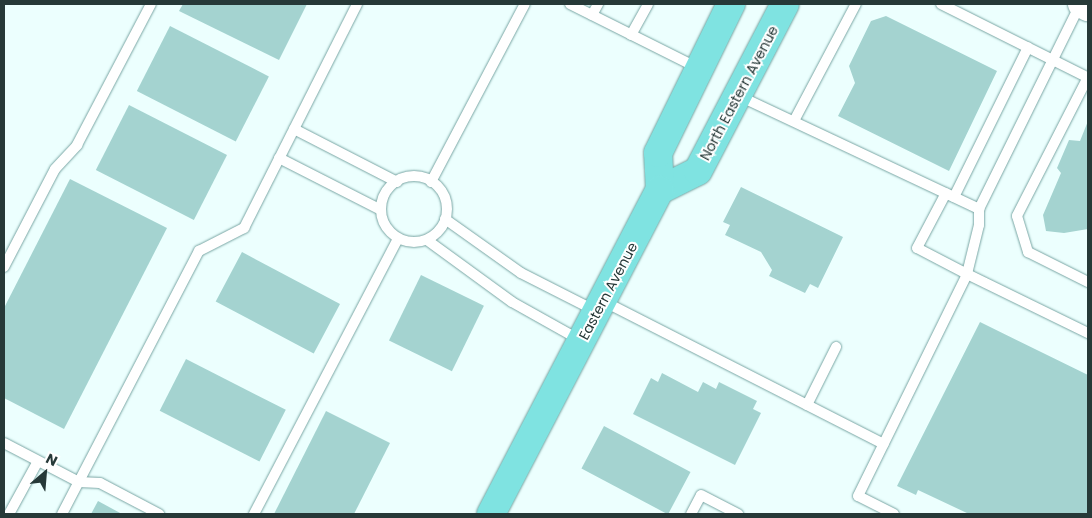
<!DOCTYPE html>
<html>
<head>
<meta charset="utf-8">
<style>
  body { margin:0 }
  #map { position:relative; width:1092px; height:518px; overflow:hidden; background:#ecfffe; font-family:Poppins,sans-serif }
  div>[style] { position:absolute }
  [style*='--x'] { left:calc(var(--x)*1px); top:calc(var(--y)*1px); width:calc(var(--w)*1px); rotate:calc(var(--a)*1deg) }
  .building>* { inset:0; background:#a4d3d0; transform-origin:0 0 }
  .roads { filter:drop-shadow(0 0 1px #79a6a4) drop-shadow(0 0 1px #79a6a4) }
  .lane>* { height:10px; margin:-5px; padding:0 5px; transform-origin:5px; border-radius:5px; background:#fff }
  .lane>.ring { margin:-5px; padding:0; box-sizing:content-box; background:none; border:10px solid #fff; border-radius:50% }
  .secondary>* { height:28px; margin:-14px; padding:0 14px; transform-origin:14px; border-radius:14px; background:#fff }
  .primary>* { height:28px; margin:-14px; padding:0 14px; transform-origin:14px; border-radius:14px; background:#7fe3e1 }
  span { translate:-50% -50%; white-space:nowrap; text-align:center; line-height:1.15; -webkit-text-stroke:4px #fff; paint-order:stroke }
  .street-label { font-size:14px; color:#263938 }
  .frame { position:absolute; inset:0; border:5px solid #263938; pointer-events:none }
  .north { position:absolute; left:20px; top:448px; width:50px; height:50px; -webkit-text-stroke:4px #fff; paint-order:stroke; rotate:27deg; font-size:14px; font-weight:700; line-height:20px; text-align:center; color:#263938 }
  .north::after { content:''; display:block; margin:auto; width:18px; height:22px; background:#263938; clip-path:polygon(50% 0,100% 100%,50% 72%,0 100%) }
</style>
</head>
<body>
<div id="map">
  <div class="building">
    <div style="clip-path:polygon(183px 4px,307px 4px,279px 60px,179px 11px)"></div>
    <div style="clip-path:polygon(886px 16px,997px 71px,949px 171px,838px 116px,855px 83px,849px 66px,871px 21px)"></div>
    <div style="left:170px;top:26px;width:111px;height:73px;rotate:27deg"></div>
    <div style="left:129px;top:105px;width:110px;height:73px;rotate:27deg"></div>
    <div style="clip-path:polygon(1088px 121px,1088px 229px,1064px 233px,1046px 231px,1043px 215px,1061px 173px,1057px 168px,1069px 140px,1080px 141px)"></div>
    <div style="clip-path:polygon(70px 179px,167px 228px,64px 429px,4px 398px,4px 308px)"></div>
    <div style="clip-path:polygon(741px 187px,843px 237px,818px 288px,810px 284px,805px 293px,769px 276px,772px 270px,761px 252px,725px 235px,730px 225px,723px 222px)"></div>
    <div style="left:242px;top:252px;width:111px;height:56px;rotate:28deg"></div>
    <div style="left:421px;top:275px;width:70px;height:73px;rotate:26deg"></div>
    <div style="clip-path:polygon(980px 322px,1088px 375px,1088px 514px,969px 514px,918px 490px,916px 495px,897px 486px)"></div>
    <div style="left:186px;top:359px;width:112px;height:58px;rotate:27deg"></div>
    <div style="clip-path:polygon(662px 373px,698px 392px,703px 382px,716px 389px,719px 382px,757px 401px,753px 409px,761px 413px,735px 465px,633px 414px,651px 378px,658px 382px)"></div>
    <div style="clip-path:polygon(326px 411px,390px 443px,354px 514px,274px 514px)"></div>
    <div style="left:604px;top:426px;width:98px;height:48px;rotate:28deg"></div>
    <div style="clip-path:polygon(98px 501px,122px 514px,91px 514px)"></div>
  </div>
  <div class="roads">
    <div class="lane">
      <div style="--x:570;--y:4;--w:143;--a:26.6"></div>
      <div style="--x:941;--y:4;--w:163;--a:26.6"></div>
      <div style="--x:592;--y:15;--w:13;--a:-61"></div>
      <div style="--x:631;--y:35;--w:35;--a:-61"></div>
      <div style="--x:1088;--y:77;--w:156;--a:117.1"></div>
      <div style="--x:1017;--y:216;--w:38;--a:73"></div>
      <div style="--x:1028;--y:252;--w:67;--a:26.6"></div>
      <div style="--x:737;--y:95;--w:268;--a:25.2"></div>
      <div style="--x:979;--y:209;--w:228;--a:-63.7"></div>
      <div style="--x:795;--y:119;--w:130;--a:-62.1"></div>
      <div style="--x:294;--y:129;--w:116;--a:27.2"></div>
      <div style="--x:279;--y:158;--w:114;--a:27"></div>
      <div class="ring" style="left:381px;top:176px;width:56px;height:56px"></div>
      <div style="--x:431;--y:182;--w:201;--a:-62.2"></div>
      <div style="--x:954;--y:197;--w:167;--a:-63.7"></div>
      <div style="--x:979;--y:209;--w:16;--a:90"></div>
      <div style="--x:979;--y:225;--w:50;--a:103.8"></div>
      <div style="--x:967;--y:274;--w:135;--a:26"></div>
      <div style="--x:445;--y:219;--w:93;--a:35.4"></div>
      <div style="--x:521;--y:273;--w:84;--a:26.9"></div>
      <div style="--x:427;--y:240;--w:105;--a:36.1"></div>
      <div style="--x:512;--y:302;--w:78;--a:29.2"></div>
      <div style="--x:4;--y:267;--w:110;--a:-62.5"></div>
      <div style="--x:55;--y:169;--w:33;--a:-47"></div>
      <div style="--x:77;--y:145;--w:159;--a:-62.3"></div>
      <div style="--x:603;--y:301;--w:315;--a:27"></div>
      <div style="--x:807;--y:405;--w:65;--a:-63.4"></div>
      <div style="--x:4;--y:443;--w:85;--a:27.5"></div>
      <div style="--x:79;--y:482;--w:21;--a:3"></div>
      <div style="--x:100;--y:483;--w:67;--a:27.7"></div>
      <div style="--x:9;--y:514;--w:60;--a:-61.3"></div>
      <div style="--x:62;--y:514;--w:297;--a:-62.5"></div>
      <div style="--x:199;--y:251;--w:51;--a:-27.1"></div>
      <div style="--x:244;--y:228;--w:251;--a:-63.2"></div>
      <div style="--x:254;--y:514;--w:311;--a:-62.4"></div>
      <div style="--x:691;--y:514;--w:21;--a:-62"></div>
      <div style="--x:701;--y:495;--w:42;--a:27.2"></div>
      <div style="--x:894;--y:514;--w:40;--a:-153.4"></div>
      <div style="--x:858;--y:496;--w:247;--a:-63.8"></div>
      <div style="--x:967;--y:274;--w:56;--a:-152.5"></div>
      <div style="--x:917;--y:248;--w:62;--a:-62.2"></div>
    </div>
    <div class="secondary">
      <div style="--x:1082;--y:4;--w:7;--a:27"></div>
    </div>
    <div class="primary">
      <div style="--x:660;--y:190;--w:42;--a:-26.6"></div>
      <div style="--x:698;--y:171;--w:188;--a:-62.5"></div>
      <div style="--x:660;--y:190;--w:37;--a:-93"></div>
      <div style="--x:658;--y:153;--w:166;--a:-63.9"></div>
      <div style="--x:491;--y:514;--w:365;--a:-62.5"></div>
    </div>
  </div>
  <div class="street-label">
    <span style="left:739px;top:93px;rotate:-62deg">North Eastern Avenue</span>
    <span style="left:608px;top:291px;rotate:-62deg">Eastern Avenue</span>
  </div>
  <div class="frame"></div>
  <div class="north">N</div>
</div>
</body>
</html>
